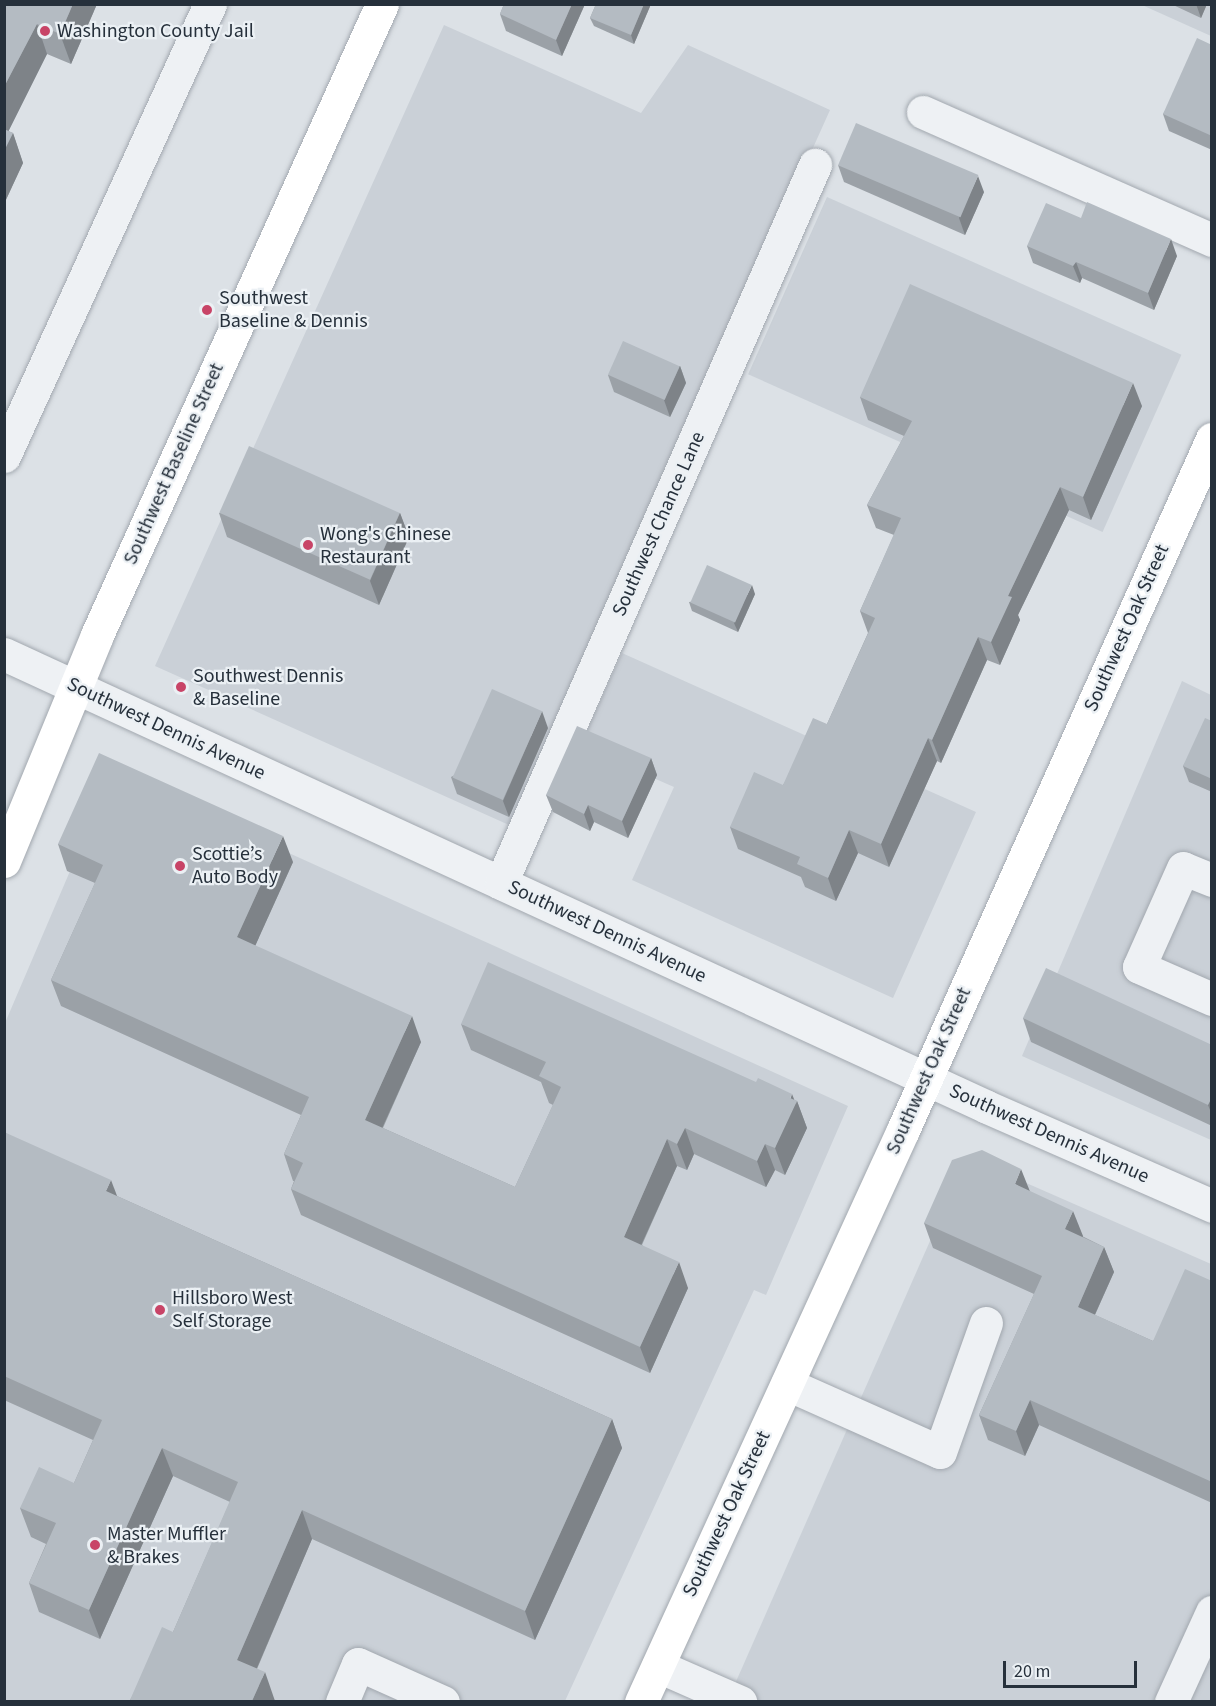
<!DOCTYPE html>
<html>
<head>
<meta charset="utf-8">
<style>
  body { margin:0 }
  #map { position:relative; width:1216px; height:1706px; overflow:hidden; background:#dce1e6; font-family:"Source Sans 3",sans-serif }
  div>[style] { position:absolute }
  [style*='--x'] { left:calc(var(--x)*1px); top:calc(var(--y)*1px); width:calc(var(--w)*1px); rotate:calc(var(--a)*1deg) }
  .built>* { inset:0; background:#cad0d7; transform-origin:0 0 }
  .roads { filter:drop-shadow(0 0 2px #a2a8af) drop-shadow(0 0 2px #a2a8af) }
  .minor>* { height:33px; margin:-16.5px; padding:0 16.5px; transform-origin:16.5px; border-radius:16.5px; background:#eef1f4 }
  .highway>* { height:33px; margin:-16.5px; padding:0 16.5px; transform-origin:16.5px; border-radius:16.5px; background:#fff }
  .wall>* { inset:0; background:#9ba1a7 }
  .shaded-wall>* { inset:0; background:#7e8388 }
  .building>* { inset:0; background:#b4bbc2; transform-origin:0 0 }
  .dots>* { width:16px; height:16px; translate:-50% -50%; box-sizing:border-box; border:3px solid #ebf0f4; border-radius:50% }
  span { translate:-50% -50%; white-space:nowrap; text-align:center; line-height:1.15; -webkit-text-stroke:4.5px #ebf0f4; paint-order:stroke }
  .poi-label { font-size:20px; color:#26303b }
  .left { translate:0 -50%; text-align:left }
  .street-label { font-size:20px; color:#26303b }
  .frame { position:absolute; inset:0; border:6px solid #26303b; pointer-events:none }
  .scale { position:absolute; left:1003px; top:1661px; width:134px; height:27px; box-sizing:border-box; border:3px solid #26303b; border-top:0; padding-left:8px; font-size:18px; line-height:21px; white-space:nowrap; color:#26303b; -webkit-text-stroke:4px #ebf0f4; paint-order:stroke }
</style>
</head>
<body>
<div id="map">
  <div class="built">
    <div style="clip-path:polygon(1142px 5px,1211px 5px,1211px 36px)"></div>
    <div style="clip-path:polygon(444px 25px,641px 113px,688px 45px,830px 110px,509px 825px,155px 666px)"></div>
    <div style="left:827px;top:197px;width:388px;height:194px;rotate:24deg"></div>
    <div style="clip-path:polygon(622px 653px,976px 812px,893px 998px,632px 880px,674px 787px,580px 746px)"></div>
    <div style="clip-path:polygon(1182px 681px,1211px 695px,1211px 1140px,1022px 1056px)"></div>
    <div style="clip-path:polygon(112px 773px,848px 1106px,766px 1295px,754px 1290px,565px 1701px,5px 1702px,5px 1023px)"></div>
    <div style="clip-path:polygon(967px 1157px,1211px 1264px,1211px 1701px,727px 1702px)"></div>
  </div>
  <div class="roads">
    <div class="minor">
      <div style="--x:923;--y:112;--w:316;--a:23.9"></div>
      <div style="--x:4;--y:456;--w:497;--a:-65.5"></div>
      <div style="--x:4;--y:654;--w:1082;--a:24.74"></div>
      <div style="--x:987;--y:1107;--w:246;--a:23.7"></div>
      <div style="--x:1212;--y:880;--w:31;--a:-158"></div>
      <div style="--x:1183;--y:868;--w:108;--a:114"></div>
      <div style="--x:1139;--y:967;--w:80;--a:23.7"></div>
      <div style="--x:501;--y:883;--w:784;--a:-66.38"></div>
      <div style="--x:787;--y:1384;--w:167;--a:24"></div>
      <div style="--x:940;--y:1452;--w:137;--a:-70.4"></div>
      <div style="--x:658;--y:1666;--w:90;--a:23.7"></div>
      <div style="--x:342;--y:1702;--w:41;--a:-67.2"></div>
      <div style="--x:358;--y:1664;--w:93;--a:24.1"></div>
      <div style="--x:1171;--y:1702;--w:99;--a:-65.5"></div>
    </div>
    <div class="highway">
      <div style="--x:4;--y:861;--w:244;--a:-67.6"></div>
      <div style="--x:97;--y:635;--w:692;--a:-65.69"></div>
      <div style="--x:641;--y:1702;--w:629;--a:-65.39"></div>
      <div style="--x:903;--y:1130;--w:757;--a:-65.91"></div>
    </div>
  </div>
  <div class="wall">
    <div style="clip-path:polygon(4px 4px,97px 4px,71px 64px,47px 54px,9px 130px,8px 131px,13px 133px,23px 163px,4px 204px)"></div>
    <div style="clip-path:polygon(504px 4px,585px 4px,562px 56px,506px 31px,500px 14px)"></div>
    <div style="clip-path:polygon(596px 4px,651px 4px,634px 44px,594px 26px,590px 18px)"></div>
    <div style="clip-path:polygon(1171px 4px,1207px 4px,1201px 18px)"></div>
    <div style="clip-path:polygon(1212px 45px,1212px 150px,1169px 131px,1163px 114px)"></div>
    <div style="clip-path:polygon(838px 165px,984px 192px,965px 235px,844px 182px)"></div>
    <div style="clip-path:polygon(1081px 218px,1177px 256px,1154px 310px,1082px 278px,1080px 283px,1033px 263px,1027px 246px)"></div>
    <div style="clip-path:polygon(680px 366px,686px 383px,670px 417px,614px 392px,608px 375px)"></div>
    <div style="clip-path:polygon(860px 397px,1142px 406px,1091px 520px,1069px 510px,1018px 615px,1020px 620px,1000px 665px,987px 660px,941px 763px,937px 761px,889px 867px,858px 853px,836px 901px,805px 887px,801px 877px,738px 849px,730px 827px,783px 785px,827px 724px,868px 633px,860px 611px,894px 535px,876px 528px,867px 505px,904px 436px,868px 420px)"></div>
    <div style="clip-path:polygon(219px 513px,400px 513px,409px 537px,379px 605px,227px 537px)"></div>
    <div style="clip-path:polygon(755px 594px,738px 632px,692px 611px,689px 602px)"></div>
    <div style="clip-path:polygon(1212px 721px,1212px 792px,1189px 782px,1183px 766px)"></div>
    <div style="clip-path:polygon(548px 728px,509px 817px,457px 794px,451px 777px)"></div>
    <div style="clip-path:polygon(651px 758px,657px 775px,628px 838px,594px 822px,590px 831px,553px 812px,546px 795px)"></div>
    <div style="clip-path:polygon(58px 844px,293px 862px,255px 946px,421px 1042px,383px 1128px,515px 1187px,553px 1105px,549px 1103px,541px 1082px,471px 1050px,461px 1024px,794px 1100px,797px 1101px,807px 1128px,785px 1175px,775px 1170px,766px 1187px,694px 1154px,687px 1170px,677px 1166px,642px 1245px,688px 1288px,650px 1373px,301px 1215px,291px 1189px,294px 1181px,293px 1181px,284px 1154px,301px 1115px,61px 1006px,51px 980px,95px 883px,67px 871px)"></div>
    <div style="clip-path:polygon(1023px 1018px,1212px 1045px,1212px 1126px,1031px 1042px)"></div>
    <div style="clip-path:polygon(4px 1132px,117px 1196px,612px 1419px,622px 1448px,535px 1640px,312px 1539px,257px 1669px,275px 1701px,131px 1701px,130px 1700px,173px 1632px,230px 1502px,173px 1476px,100px 1639px,39px 1612px,29px 1583px,46px 1544px,31px 1537px,20px 1508px,74px 1483px,93px 1440px,4px 1400px)"></div>
    <div style="clip-path:polygon(1029px 1191px,1082px 1236px,1104px 1247px,1114px 1272px,1095px 1315px,1153px 1341px,1212px 1281px,1212px 1503px,1039px 1425px,1025px 1456px,988px 1440px,979px 1415px,1034px 1294px,933px 1248px,924px 1223px)"></div>
  </div>
  <div class="shaded-wall">
    <div style="clip-path:polygon(73px 4px,97px 4px,71px 64px,60px 34px)"></div>
    <div style="clip-path:polygon(572px 4px,585px 4px,562px 56px,556px 40px)"></div>
    <div style="clip-path:polygon(644px 4px,651px 4px,634px 44px,631px 35px)"></div>
    <div style="clip-path:polygon(1196px 4px,1207px 4px,1201px 18px)"></div>
    <div style="clip-path:polygon(37px 24px,47px 54px,9px 130px,4px 142px,4px 87px)"></div>
    <div style="clip-path:polygon(13px 133px,23px 163px,4px 204px,4px 151px)"></div>
    <div style="clip-path:polygon(978px 176px,984px 192px,965px 235px,959px 218px)"></div>
    <div style="clip-path:polygon(1171px 239px,1177px 256px,1154px 310px,1148px 293px)"></div>
    <div style="clip-path:polygon(1076px 262px,1082px 278px,1080px 283px,1073px 266px)"></div>
    <div style="clip-path:polygon(680px 366px,686px 383px,670px 417px,664px 400px)"></div>
    <div style="clip-path:polygon(1133px 383px,1142px 406px,1091px 520px,1083px 497px)"></div>
    <div style="clip-path:polygon(1060px 487px,1069px 510px,1018px 615px,1020px 620px,1000px 665px,991px 642px,1008px 596px)"></div>
    <div style="clip-path:polygon(400px 513px,409px 537px,379px 605px,370px 581px)"></div>
    <div style="clip-path:polygon(752px 585px,755px 594px,738px 632px,734px 623px)"></div>
    <div style="clip-path:polygon(978px 637px,987px 660px,941px 763px,932px 740px)"></div>
    <div style="clip-path:polygon(542px 711px,548px 728px,509px 817px,503px 801px)"></div>
    <div style="clip-path:polygon(928px 738px,937px 761px,889px 867px,881px 844px)"></div>
    <div style="clip-path:polygon(651px 758px,657px 775px,628px 838px,622px 821px)"></div>
    <div style="clip-path:polygon(588px 805px,594px 822px,590px 831px,584px 814px)"></div>
    <div style="clip-path:polygon(849px 830px,858px 853px,836px 901px,828px 878px)"></div>
    <div style="clip-path:polygon(283px 836px,293px 862px,247px 964px,237px 937px)"></div>
    <div style="clip-path:polygon(412px 1016px,421px 1042px,374px 1146px,365px 1120px)"></div>
    <div style="clip-path:polygon(792px 1094px,796px 1104px,797px 1101px,807px 1128px,785px 1175px,775px 1148px)"></div>
    <div style="clip-path:polygon(1212px 1097px,1212px 1115px,1208px 1105px)"></div>
    <div style="clip-path:polygon(685px 1128px,694px 1154px,687px 1170px,677px 1144px)"></div>
    <div style="clip-path:polygon(667px 1139px,677px 1166px,633px 1263px,624px 1237px)"></div>
    <div style="clip-path:polygon(765px 1144px,775px 1170px,766px 1187px,757px 1161px)"></div>
    <div style="clip-path:polygon(1021px 1169px,1031px 1194px,1015px 1184px)"></div>
    <div style="clip-path:polygon(111px 1180px,122px 1209px,106px 1191px)"></div>
    <div style="clip-path:polygon(1073px 1211px,1083px 1236px,1075px 1254px,1065px 1229px)"></div>
    <div style="clip-path:polygon(1104px 1247px,1114px 1272px,1087px 1332px,1078px 1307px)"></div>
    <div style="clip-path:polygon(679px 1262px,688px 1288px,650px 1373px,640px 1347px)"></div>
    <div style="clip-path:polygon(1030px 1400px,1039px 1425px,1025px 1456px,1016px 1431px)"></div>
    <div style="clip-path:polygon(612px 1419px,622px 1448px,535px 1640px,525px 1611px)"></div>
    <div style="clip-path:polygon(162px 1448px,173px 1476px,100px 1639px,89px 1610px)"></div>
    <div style="clip-path:polygon(302px 1510px,312px 1539px,248px 1689px,237px 1660px)"></div>
    <div style="clip-path:polygon(265px 1672px,275px 1701px,252px 1701px)"></div>
  </div>
  <div class="building">
    <div style="clip-path:polygon(4px 4px,73px 4px,60px 34px,37px 24px,4px 87px)"></div>
    <div style="clip-path:polygon(504px 4px,572px 4px,556px 40px,500px 14px)"></div>
    <div style="clip-path:polygon(596px 4px,644px 4px,631px 35px,590px 18px)"></div>
    <div style="clip-path:polygon(1197px 38px,1212px 45px,1212px 136px,1163px 114px)"></div>
    <div style="left:856px;top:123px;width:133px;height:46px;rotate:23deg"></div>
    <div style="clip-path:polygon(4px 129px,13px 133px,4px 151px)"></div>
    <div style="clip-path:polygon(1087px 202px,1171px 239px,1148px 293px,1076px 262px,1073px 266px,1027px 246px,1046px 203px,1081px 218px)"></div>
    <div style="clip-path:polygon(910px 284px,1133px 383px,1083px 497px,1060px 487px,1008px 596px,1012px 597px,991px 642px,978px 637px,932px 740px,928px 738px,881px 844px,849px 830px,828px 878px,797px 864px,800px 857px,730px 827px,754px 772px,783px 785px,813px 718px,827px 724px,875px 618px,860px 611px,901px 518px,867px 505px,912px 421px,860px 397px)"></div>
    <div style="left:623px;top:341px;width:62px;height:37px;rotate:24deg"></div>
    <div style="left:249px;top:446px;width:165px;height:73px;rotate:24deg"></div>
    <div style="left:707px;top:565px;width:49px;height:41px;rotate:24deg"></div>
    <div style="left:492px;top:689px;width:55px;height:97px;rotate:24deg"></div>
    <div style="clip-path:polygon(1205px 718px,1212px 721px,1212px 779px,1183px 766px)"></div>
    <div style="clip-path:polygon(577px 726px,651px 758px,622px 821px,588px 805px,584px 814px,546px 795px)"></div>
    <div style="clip-path:polygon(99px 753px,283px 836px,237px 937px,412px 1016px,365px 1120px,515px 1187px,561px 1087px,539px 1076px,546px 1062px,461px 1024px,488px 962px,756px 1082px,758px 1078px,792px 1094px,790px 1098px,797px 1101px,775px 1148px,765px 1144px,757px 1161px,685px 1128px,677px 1144px,667px 1139px,624px 1237px,679px 1262px,640px 1347px,291px 1189px,303px 1163px,284px 1154px,309px 1097px,51px 980px,103px 865px,58px 844px)"></div>
    <div style="clip-path:polygon(1046px 968px,1212px 1045px,1212px 1097px,1208px 1105px,1023px 1018px)"></div>
    <div style="clip-path:polygon(4px 1132px,111px 1180px,106px 1191px,612px 1419px,525px 1611px,302px 1510px,237px 1660px,265px 1672px,252px 1701px,134px 1701px,130px 1700px,162px 1627px,173px 1632px,238px 1482px,162px 1448px,89px 1610px,29px 1583px,56px 1523px,20px 1508px,39px 1467px,74px 1483px,102px 1420px,4px 1376px)"></div>
    <div style="clip-path:polygon(982px 1150px,1021px 1169px,1015px 1184px,1073px 1211px,1065px 1229px,1104px 1247px,1078px 1307px,1153px 1341px,1185px 1269px,1212px 1281px,1212px 1482px,1030px 1400px,1016px 1431px,979px 1415px,1042px 1276px,924px 1223px,952px 1160px)"></div>
  </div>
  <div class="dots">
    <div style="left:45px;top:31px;background:#c84467"></div>
    <div style="left:207px;top:310px;background:#c84467"></div>
    <div style="left:308px;top:545px;background:#c84467"></div>
    <div style="left:181px;top:687px;background:#c84467"></div>
    <div style="left:180px;top:866px;background:#c84467"></div>
    <div style="left:160px;top:1310px;background:#c84467"></div>
    <div style="left:95px;top:1545px;background:#c84467"></div>
  </div>
  <div class="poi-label">
    <span class="left" style="left:57px;top:31px">Washington County Jail</span>
    <span class="left" style="left:219px;top:310px">Southwest<br>Baseline &amp; Dennis</span>
    <span class="left" style="left:320px;top:546px">Wong's Chinese<br>Restaurant</span>
    <span class="left" style="left:193px;top:688px">Southwest Dennis<br>&amp; Baseline</span>
    <span class="left" style="left:192px;top:866px">Scottie’s<br>Auto Body</span>
    <span class="left" style="left:172px;top:1310px">Hillsboro West<br>Self Storage</span>
    <span class="left" style="left:107px;top:1546px">Master Muffler<br>&amp; Brakes</span>
  </div>
  <div class="street-label">
    <span style="left:174px;top:464px;rotate:-66deg">Southwest Baseline Street</span>
    <span style="left:659px;top:524px;rotate:-66deg">Southwest Chance Lane</span>
    <span style="left:1127px;top:628px;rotate:-66deg">Southwest Oak Street</span>
    <span style="left:166px;top:729px;rotate:25deg">Southwest Dennis Avenue</span>
    <span style="left:607px;top:932px;rotate:25deg">Southwest Dennis Avenue</span>
    <span style="left:929px;top:1071px;rotate:-66deg">Southwest Oak Street</span>
    <span style="left:1049px;top:1134px;rotate:24deg">Southwest Dennis Avenue</span>
    <span style="left:727px;top:1514px;rotate:-65deg">Southwest Oak Street</span>
  </div>
  <div class="frame"></div>
  <div class="scale">20 m</div>
</div>
</body>
</html>
